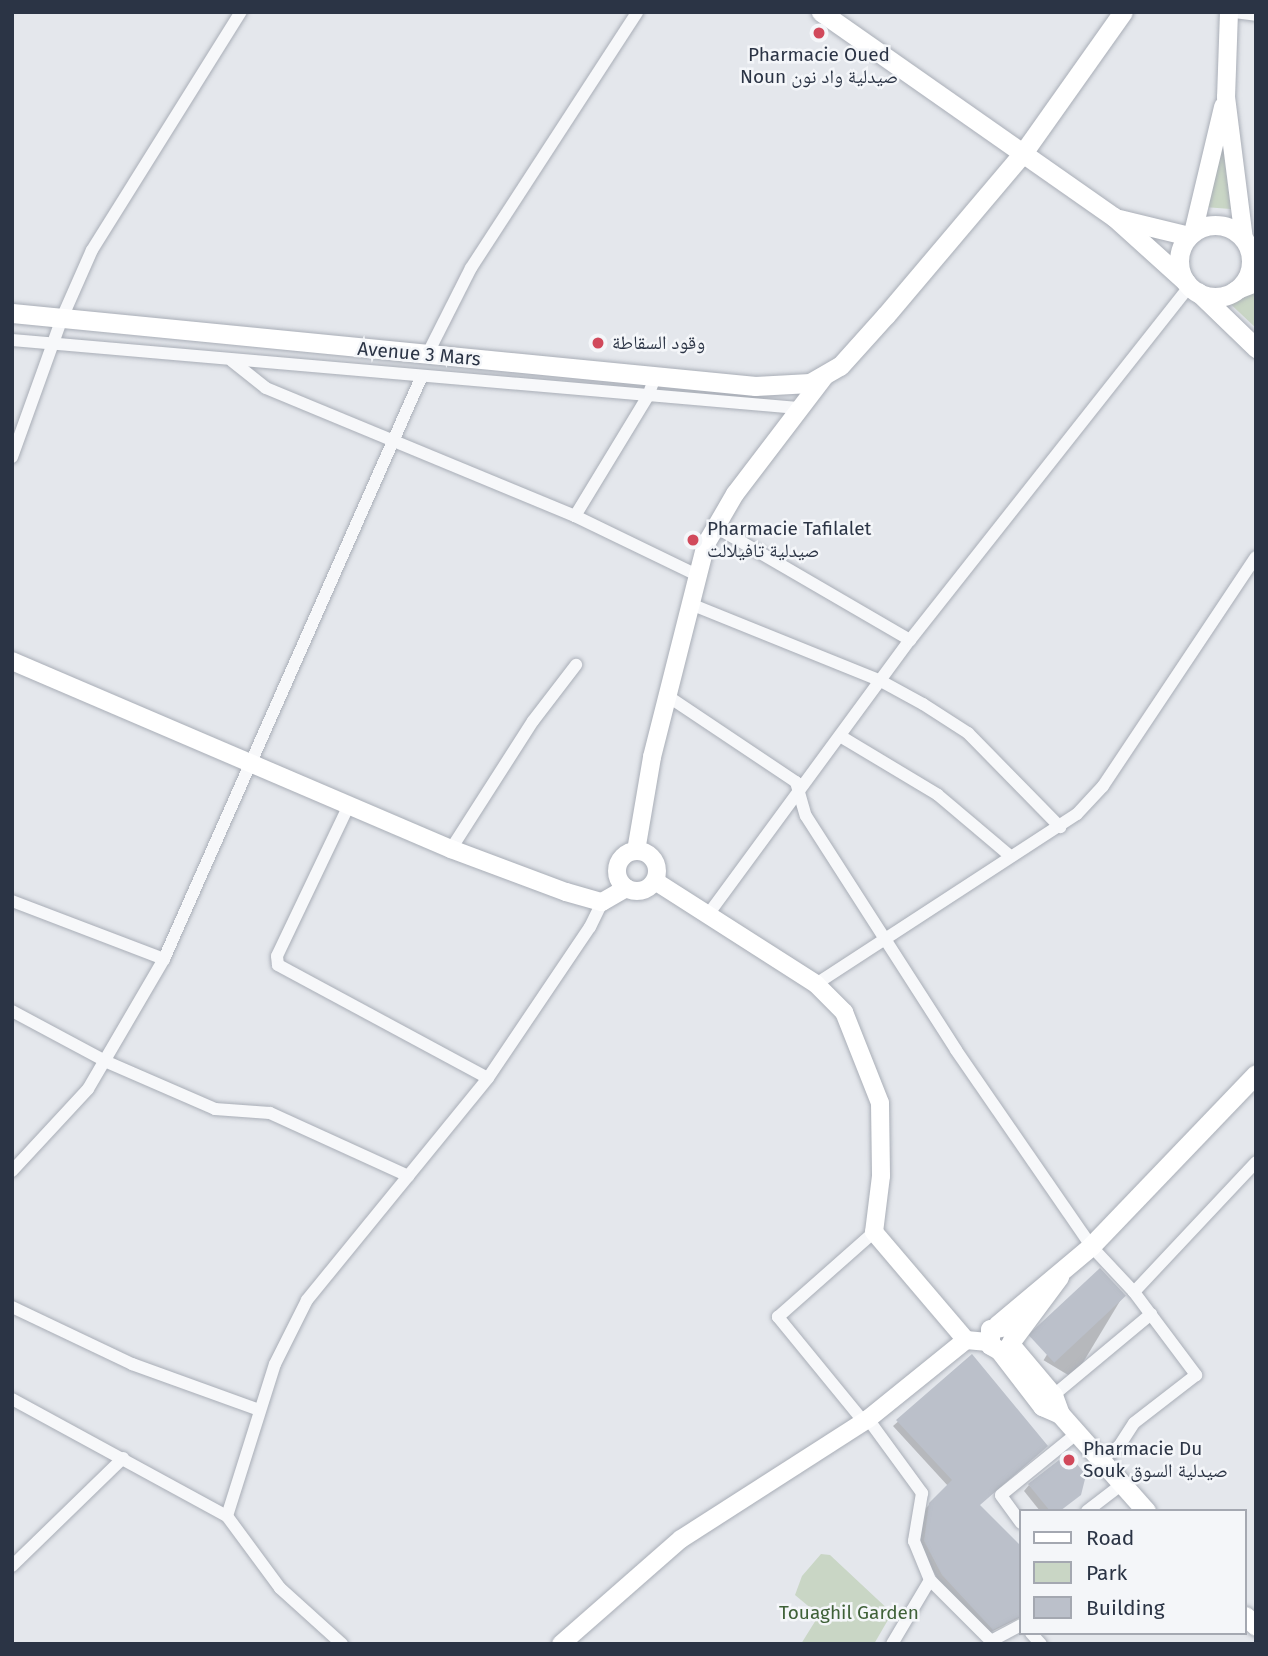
<!DOCTYPE html>
<html>
<head>
<meta charset="utf-8">
<style>
  body { margin:0 }
  #map { position:relative; width:1268px; height:1656px; overflow:hidden; background:#e4e7ec; font-family:"Fira Sans","Noto Naskh Arabic",sans-serif }
  div>[style] { position:absolute }
  [style*='--x'] { left:calc(var(--x)*1px); top:calc(var(--y)*1px); width:calc(var(--w)*1px); rotate:calc(var(--a)*1deg) }
  .green>* { inset:0; background:#c9d6c5 }
  .shadow>* { inset:0; background:#0003; transform-origin:0 0 }
  .building>* { inset:0; background:#bbc0ca; transform-origin:0 0 }
  .roads { filter:drop-shadow(0 0 2px #a9aeb7) drop-shadow(0 0 2px #a9aeb7) }
  .street>* { height:12px; margin:-6px; padding:0 6px; transform-origin:6px; border-radius:6px; background:#f7f8fa }
  .secondary>* { height:18px; margin:-9px; padding:0 9px; transform-origin:9px; border-radius:9px; background:#fff }
  .secondary>.ring { margin:-9px; padding:0; box-sizing:content-box; background:none; border:18px solid #fff; border-radius:50% }
  .primary>* { height:19px; margin:-9.5px; padding:0 9.5px; transform-origin:9.5px; border-radius:9.5px; background:#fff }
  .primary>.ring { margin:-9.5px; padding:0; box-sizing:content-box; background:none; border:19px solid #fff; border-radius:50% }
  .dots>* { width:19px; height:19px; translate:-50% -50%; box-sizing:border-box; border:4px solid #f4f6f9; border-radius:50% }
  span { translate:-50% -50%; white-space:nowrap; text-align:center; line-height:1.15; -webkit-text-stroke:5px #f4f6f9; paint-order:stroke }
  .poi-label { font-size:19px; color:#2b3445 }
  .left { translate:0 -50%; text-align:left }
  .street-label { font-size:19px; color:#2b3445 }
  .park-label { font-size:19px; color:#3f6138 }
  .frame { position:absolute; inset:0; border:14px solid #2b3445; pointer-events:none }
  .legend { position:absolute; left:1019px; top:1509px; width:228px; height:126px; box-sizing:border-box; background:#f4f6f9; border:2px solid #a4a8b1; margin:0; padding:9px 12px; list-style:none; font-size:21px; color:#2b3445 }
  .legend li { display:flex; align-items:center; gap:14px; height:35px }
  .legend b { width:35px; border:2px solid #a4a8b1 }
</style>
</head>
<body>
<div id="map">
  <div class="green">
    <div style="clip-path:polygon(1222px 140px,1231px 209px,1204px 207px)"></div>
    <div style="clip-path:polygon(1256px 287px,1256px 328px,1224px 298px)"></div>
    <div style="clip-path:polygon(821px 1554px,830px 1555px,892px 1613px,874px 1644px,801px 1644px,819px 1615px,795px 1595px,802px 1576px)"></div>
  </div>
  <div class="shadow">
    <div style="left:1093px;top:1278px;width:35px;height:96px;rotate:31deg"></div>
    <div style="clip-path:polygon(972px 1357px,978px 1506px,1021px 1549px,1021px 1617px,987px 1634px,938px 1580px,919px 1545px,925px 1509px,948px 1486px,893px 1426px)"></div>
    <div style="clip-path:polygon(1029px 1485px,1059px 1511px,1040px 1511px,1024px 1491px)"></div>
  </div>
  <div class="building">
    <div style="left:1100px;top:1268px;width:38px;height:98px;rotate:47deg"></div>
    <div style="clip-path:polygon(972px 1354px,1048px 1446px,980px 1505px,1021px 1546px,1021px 1616px,993px 1630px,942px 1575px,924px 1541px,929px 1503px,952px 1480px,896px 1420px)"></div>
    <div style="clip-path:polygon(1068px 1453px,1086px 1475px,1081px 1495px,1060px 1511px,1050px 1511px,1028px 1484px)"></div>
  </div>
  <div class="roads">
    <div class="street">
      <div style="--x:1235;--y:12;--w:21;--a:8"></div>
      <div style="--x:12;--y:340;--w:789;--a:4.94"></div>
      <div style="--x:427;--y:355;--w:97;--a:-63.2"></div>
      <div style="--x:471;--y:268;--w:305;--a:-57"></div>
      <div style="--x:232;--y:361;--w:43;--a:38.5"></div>
      <div style="--x:266;--y:388;--w:334;--a:22.5"></div>
      <div style="--x:575;--y:516;--w:138;--a:25.8"></div>
      <div style="--x:12;--y:457;--w:148;--a:-70.2"></div>
      <div style="--x:62;--y:318;--w:74;--a:-66.2"></div>
      <div style="--x:92;--y:250;--w:281;--a:-58"></div>
      <div style="--x:575;--y:516;--w:140;--a:-58.7"></div>
      <div style="--x:648;--y:396;--w:23;--a:-70"></div>
      <div style="--x:714;--y:526;--w:227;--a:30.2"></div>
      <div style="--x:693;--y:605;--w:201;--a:22"></div>
      <div style="--x:879;--y:680;--w:50;--a:28.6"></div>
      <div style="--x:923;--y:704;--w:54;--a:32.8"></div>
      <div style="--x:968;--y:733;--w:132;--a:45.6"></div>
      <div style="--x:669;--y:697;--w:153;--a:33.8"></div>
      <div style="--x:796;--y:782;--w:35;--a:74"></div>
      <div style="--x:806;--y:816;--w:278;--a:57.3"></div>
      <div style="--x:956;--y:1050;--w:238;--a:55.4"></div>
      <div style="--x:1091;--y:1246;--w:63;--a:46.9"></div>
      <div style="--x:1134;--y:1292;--w:104;--a:53.2"></div>
      <div style="--x:1196;--y:1375;--w:78;--a:142.3"></div>
      <div style="--x:1134;--y:1423;--w:27;--a:123"></div>
      <div style="--x:1119;--y:1446;--w:24;--a:144"></div>
      <div style="--x:840;--y:736;--w:114;--a:31"></div>
      <div style="--x:938;--y:795;--w:93;--a:40.2"></div>
      <div style="--x:349;--y:805;--w:167;--a:115.5"></div>
      <div style="--x:277;--y:956;--w:9;--a:84"></div>
      <div style="--x:278;--y:965;--w:238;--a:28.3"></div>
      <div style="--x:451;--y:849;--w:152;--a:-57.4"></div>
      <div style="--x:533;--y:721;--w:71;--a:-52.5"></div>
      <div style="--x:12;--y:901;--w:163;--a:20.9"></div>
      <div style="--x:707;--y:916;--w:343;--a:-53.7"></div>
      <div style="--x:910;--y:640;--w:451;--a:-51.7"></div>
      <div style="--x:816;--y:984;--w:311;--a:-33.1"></div>
      <div style="--x:1077;--y:814;--w:38;--a:-47"></div>
      <div style="--x:1103;--y:786;--w:275;--a:-56.3"></div>
      <div style="--x:12;--y:1011;--w:108;--a:28.2"></div>
      <div style="--x:107;--y:1062;--w:118;--a:23.5"></div>
      <div style="--x:215;--y:1109;--w:55;--a:4.2"></div>
      <div style="--x:270;--y:1113;--w:152;--a:24.5"></div>
      <div style="--x:12;--y:1171;--w:112;--a:-47.2"></div>
      <div style="--x:88;--y:1089;--w:151;--a:-59.7"></div>
      <div style="--x:164;--y:959;--w:635;--a:-66.14"></div>
      <div style="--x:1134;--y:1292;--w:178;--a:-46.8"></div>
      <div style="--x:12;--y:1307;--w:133;--a:25.4"></div>
      <div style="--x:132;--y:1364;--w:135;--a:19.9"></div>
      <div style="--x:12;--y:1399;--w:245;--a:28.6"></div>
      <div style="--x:1049;--y:1399;--w:133;--a:-39.8"></div>
      <div style="--x:868;--y:1419;--w:92;--a:53.9"></div>
      <div style="--x:922;--y:1493;--w:49;--a:99.5"></div>
      <div style="--x:914;--y:1541;--w:42;--a:67.7"></div>
      <div style="--x:930;--y:1580;--w:74;--a:120.7"></div>
      <div style="--x:864;--y:1422;--w:136;--a:-129.3"></div>
      <div style="--x:778;--y:1317;--w:128;--a:-41.5"></div>
      <div style="--x:1087;--y:1511;--w:44;--a:-37.6"></div>
      <div style="--x:1021;--y:1523;--w:34;--a:-126"></div>
      <div style="--x:1001;--y:1495;--w:97;--a:-39.1"></div>
      <div style="--x:12;--y:1566;--w:155;--a:-44.2"></div>
      <div style="--x:930;--y:1580;--w:86;--a:45"></div>
      <div style="--x:991;--y:1641;--w:34;--a:-28"></div>
      <div style="--x:1031;--y:1633;--w:15;--a:48"></div>
      <div style="--x:342;--y:1644;--w:84;--a:-137.9"></div>
      <div style="--x:280;--y:1588;--w:89;--a:-126.4"></div>
      <div style="--x:227;--y:1516;--w:159;--a:-72.5"></div>
      <div style="--x:275;--y:1364;--w:72;--a:-63.4"></div>
      <div style="--x:307;--y:1300;--w:286;--a:-50.8"></div>
      <div style="--x:488;--y:1078;--w:182;--a:-56"></div>
      <div style="--x:590;--y:927;--w:28;--a:-64"></div>
    </div>
    <div class="secondary">
      <div style="--x:1229;--y:12;--w:85;--a:92"></div>
      <div style="--x:1226;--y:97;--w:144;--a:82.8"></div>
      <div style="--x:1193;--y:233;--w:130;--a:-76.6"></div>
      <div style="--x:1235;--y:291;--w:22;--a:-21"></div>
      <div style="--x:12;--y:661;--w:478;--a:23.2"></div>
      <div style="--x:451;--y:849;--w:123;--a:20.5"></div>
      <div style="--x:566;--y:892;--w:37;--a:16"></div>
      <div style="--x:602;--y:902;--w:28;--a:-30"></div>
      <div class="ring" style="left:617px;top:851px;width:22px;height:22px"></div>
      <div style="--x:636;--y:851;--w:95;--a:-80.3"></div>
      <div style="--x:652;--y:757;--w:220;--a:-75.8"></div>
      <div style="--x:706;--y:544;--w:58;--a:-59.9"></div>
      <div style="--x:735;--y:494;--w:148;--a:-52.7"></div>
      <div style="--x:655;--y:881;--w:191;--a:32.6"></div>
      <div style="--x:816;--y:984;--w:40;--a:45"></div>
      <div style="--x:844;--y:1012;--w:98;--a:68.4"></div>
      <div style="--x:880;--y:1103;--w:73;--a:89.2"></div>
      <div style="--x:881;--y:1176;--w:56;--a:97.1"></div>
      <div style="--x:874;--y:1232;--w:142;--a:49.6"></div>
      <div style="--x:966;--y:1340;--w:22;--a:5"></div>
      <div style="--x:561;--y:1644;--w:159;--a:-41.2"></div>
      <div style="--x:681;--y:1539;--w:222;--a:-32.7"></div>
      <div style="--x:868;--y:1419;--w:126;--a:-38.9"></div>
    </div>
    <div class="primary">
      <div style="--x:821;--y:12;--w:358;--a:35"></div>
      <div style="--x:1114;--y:217;--w:97;--a:42.1"></div>
      <div style="--x:1119;--y:219;--w:72;--a:13.7"></div>
      <div class="ring" style="left:1179px;top:225px;width:53px;height:53px"></div>
      <div style="--x:1198;--y:292;--w:81;--a:44"></div>
      <div style="--x:12;--y:313;--w:747;--a:5.61"></div>
      <div style="--x:755;--y:386;--w:55;--a:-3.1"></div>
      <div style="--x:810;--y:383;--w:34;--a:-30"></div>
      <div style="--x:840;--y:366;--w:69;--a:-48"></div>
      <div style="--x:886;--y:315;--w:212;--a:-49.8"></div>
      <div style="--x:1023;--y:153;--w:173;--a:-54.7"></div>
      <div style="--x:997;--y:1325;--w:123;--a:-40"></div>
      <div style="--x:1091;--y:1246;--w:238;--a:-46.2"></div>
      <div style="--x:1006;--y:1326;--w:16;--a:169"></div>
      <div style="--x:990;--y:1329;--w:16;--a:90"></div>
      <div style="--x:990;--y:1345;--w:10;--a:29"></div>
      <div style="--x:999;--y:1350;--w:71;--a:52.5"></div>
      <div style="--x:1042;--y:1406;--w:20;--a:24"></div>
      <div style="--x:1012;--y:1340;--w:79;--a:-53.3"></div>
      <div style="--x:1010;--y:1344;--w:67;--a:49.9"></div>
      <div style="--x:1053;--y:1395;--w:20;--a:70"></div>
      <div style="--x:1060;--y:1414;--w:130;--a:48.4"></div>
      <div style="--x:1245;--y:1616;--w:15;--a:42"></div>
    </div>
  </div>
  <div class="dots">
    <div style="left:819px;top:33px;background:#d1495b"></div>
    <div style="left:598px;top:343px;background:#d1495b"></div>
    <div style="left:693px;top:540px;background:#d1495b"></div>
    <div style="left:1069px;top:1460px;background:#d1495b"></div>
  </div>
  <div class="poi-label">
    <span style="left:819px;top:66px">Pharmacie Oued<br>Noun صيدلية واد نون</span>
    <span class="left" style="left:612px;top:343px">وقود السقاطة</span>
    <span class="left" style="left:707px;top:540px">Pharmacie Tafilalet<br>صيدلية تافيلالت</span>
    <span class="left" style="left:1083px;top:1460px">Pharmacie Du<br>Souk صيدلية السوق</span>
  </div>
  <div class="street-label">
    <span style="left:419px;top:354px;rotate:5deg">Avenue 3 Mars</span>
  </div>
  <div class="park-label">
    <span style="left:849px;top:1613px">Touaghil Garden</span>
  </div>
  <div class="frame"></div>
  <ul class="legend">
  <li><b style="height:9px;background:#fff"></b>Road</li>
  <li><b style="height:19px;background:#c9d6c5"></b>Park</li>
  <li><b style="height:19px;background:#bbc0ca"></b>Building</li>
  </ul>
</div>
</body>
</html>
